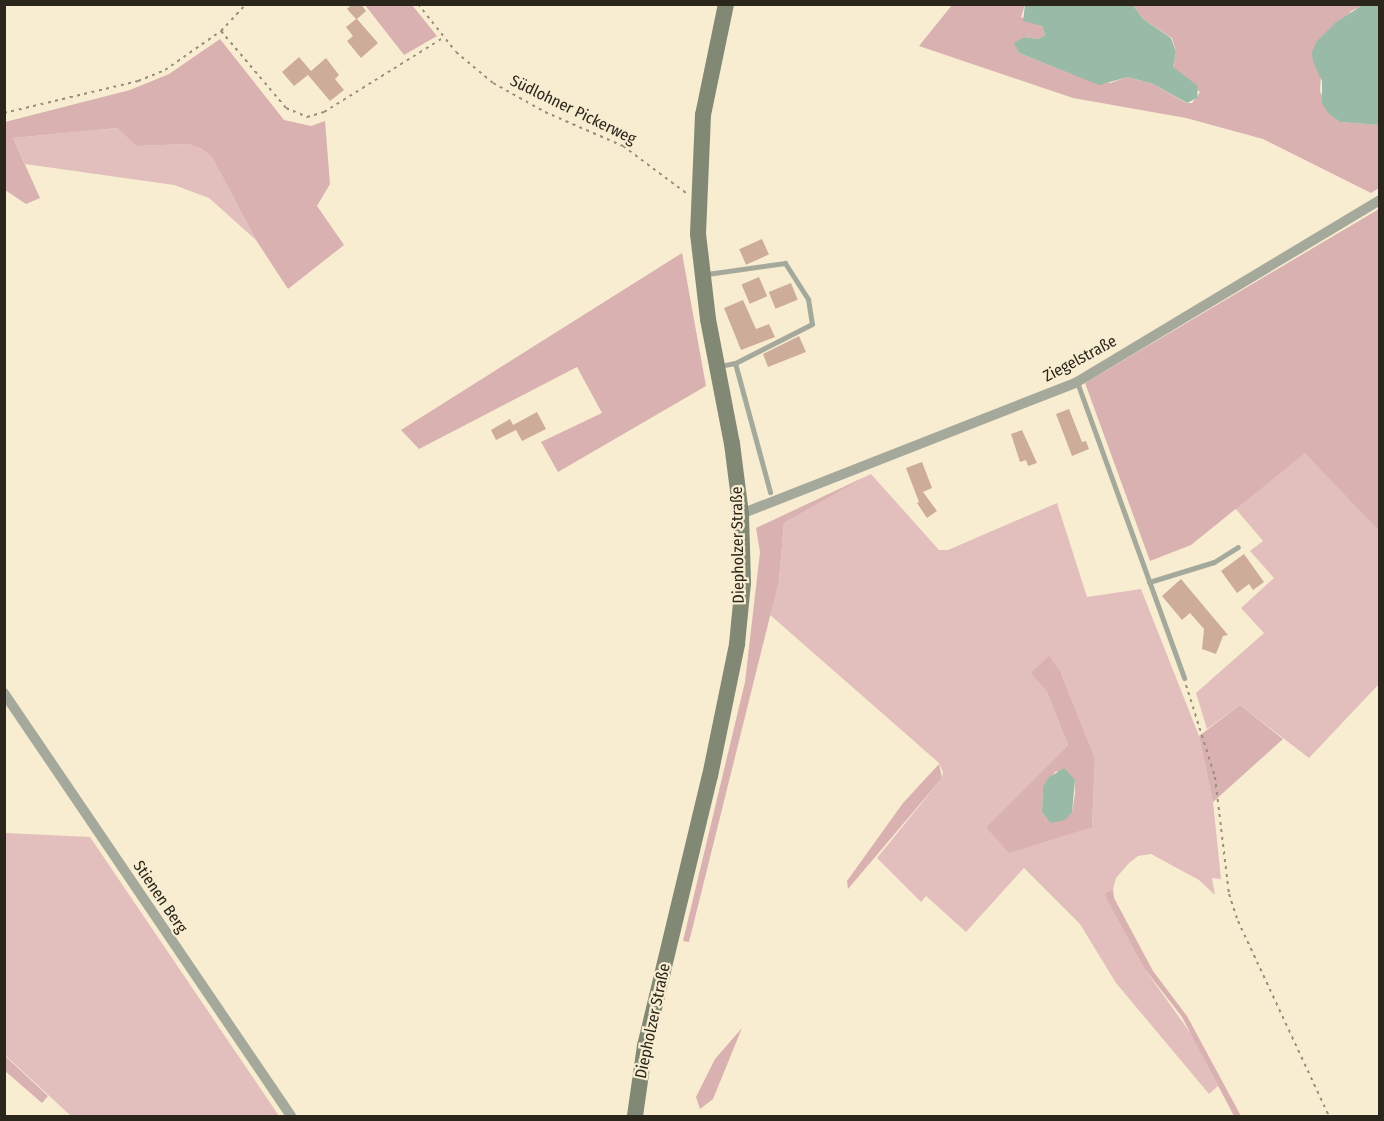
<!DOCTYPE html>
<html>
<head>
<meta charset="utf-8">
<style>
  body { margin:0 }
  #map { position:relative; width:1384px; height:1121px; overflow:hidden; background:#f8edd1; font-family:"Fira Sans Condensed",sans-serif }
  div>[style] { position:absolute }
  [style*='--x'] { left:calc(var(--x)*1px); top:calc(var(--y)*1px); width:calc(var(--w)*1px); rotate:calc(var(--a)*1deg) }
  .green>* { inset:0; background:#e2bebd }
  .forest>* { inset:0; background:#d9b1b0 }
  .water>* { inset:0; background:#98baa6 }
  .building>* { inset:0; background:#cdad99; transform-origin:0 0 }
  .path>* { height:2px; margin-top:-1px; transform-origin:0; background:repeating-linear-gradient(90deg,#978f7b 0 3px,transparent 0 7.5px) }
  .service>* { height:5px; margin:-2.5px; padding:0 2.5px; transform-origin:2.5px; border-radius:2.5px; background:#a4a99b }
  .minor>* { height:10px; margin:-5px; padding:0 5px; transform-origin:5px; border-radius:5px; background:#a4a99b }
  .secondary>* { height:16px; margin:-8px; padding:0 8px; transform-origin:8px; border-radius:8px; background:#818874 }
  span { translate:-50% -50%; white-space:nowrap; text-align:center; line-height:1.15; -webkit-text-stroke:4.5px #f8edd1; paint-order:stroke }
  .street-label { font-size:16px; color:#2a261c }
  .frame { position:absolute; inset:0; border:6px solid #2a261c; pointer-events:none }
</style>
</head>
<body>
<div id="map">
  <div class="green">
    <div style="clip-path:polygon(119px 128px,136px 146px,188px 144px,202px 149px,212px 157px,256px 240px,209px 198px,174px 185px,25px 164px,13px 138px)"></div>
    <div style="clip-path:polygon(1305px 452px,1379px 531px,1379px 684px,1309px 758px,1240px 705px,1207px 729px,1196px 693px,1264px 633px,1241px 608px,1274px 578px,1250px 551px,1263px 541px,1235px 508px)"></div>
    <div style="clip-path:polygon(evenodd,871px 474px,939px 550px,948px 550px,1057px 503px,1087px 597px,1141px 589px,1199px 736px,1213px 802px,1221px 879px,1212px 878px,1215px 895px,1199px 880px,1151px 854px,1138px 856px,1129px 863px,1116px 878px,1113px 889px,1105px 893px,1144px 968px,1194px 1038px,1218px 1086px,1209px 1094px,1116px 983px,1080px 924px,1024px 868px,966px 932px,926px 896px,921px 902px,877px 858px,942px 778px,943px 772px,939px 763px,769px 614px,779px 580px,784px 523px,871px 474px,1061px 673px,1095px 758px,1092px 827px,986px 827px,1068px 745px,1046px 690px,1061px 673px)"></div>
    <div style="clip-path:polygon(5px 833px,90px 837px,279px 1116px,71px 1116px,5px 1055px)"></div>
  </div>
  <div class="forest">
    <div style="clip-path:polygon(365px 5px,412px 5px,437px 36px,404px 55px)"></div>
    <div style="clip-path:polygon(952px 5px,1025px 5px,1021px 17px,1042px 26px,1045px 35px,1039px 39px,1024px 37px,1015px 43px,1019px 53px,1072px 74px,1110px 83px,1128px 77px,1153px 84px,1186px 103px,1192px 103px,1200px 92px,1173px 67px,1176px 52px,1172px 38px,1143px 19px,1133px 5px,1364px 5px,1351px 11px,1313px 62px,1321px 74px,1320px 91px,1330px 115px,1340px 122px,1379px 125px,1379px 188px,1371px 193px,1263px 139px,1186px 118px,1073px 98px,919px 46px)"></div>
    <div style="clip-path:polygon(220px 39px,284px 120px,311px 126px,325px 121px,330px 184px,317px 206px,344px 245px,288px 289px,256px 240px,212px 157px,202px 149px,188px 144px,136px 146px,118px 128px,13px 138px,40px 198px,26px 204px,5px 190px,5px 122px,130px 90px,169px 74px)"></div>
    <div style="clip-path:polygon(1379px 209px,1379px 531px,1305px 453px,1191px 545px,1150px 561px,1085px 383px)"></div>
    <div style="clip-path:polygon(682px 253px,706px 386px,558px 472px,541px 442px,602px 413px,577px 367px,419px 449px,401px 430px)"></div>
    <div style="clip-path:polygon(871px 474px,784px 523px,779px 580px,689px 942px,683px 941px,745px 682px,760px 552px,756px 528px)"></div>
    <div style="clip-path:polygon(evenodd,1049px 656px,1061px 673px,1095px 758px,1092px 827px,1009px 853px,986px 827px,1068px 745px,1046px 690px,1031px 673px,1049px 656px,1056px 771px,1075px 780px,1075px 794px,1072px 812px,1050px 823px,1042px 812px,1043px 787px,1056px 771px)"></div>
    <div style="clip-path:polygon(1240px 705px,1283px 739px,1213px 802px,1199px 736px)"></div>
    <div style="clip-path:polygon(939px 764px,942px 778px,848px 889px,847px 881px,903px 803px)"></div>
    <div style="clip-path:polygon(1113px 889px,1114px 898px,1153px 971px,1187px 1016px,1241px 1116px,1234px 1116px,1182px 1017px,1144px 968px,1107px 899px,1105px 893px)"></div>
    <div style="clip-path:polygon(742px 1028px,713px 1099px,700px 1109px,696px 1097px,715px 1059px)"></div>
    <div style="clip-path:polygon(4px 1055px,48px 1096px,42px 1103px,5px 1071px)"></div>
  </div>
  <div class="water">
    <div style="clip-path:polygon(1364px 4px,1379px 5px,1379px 125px,1340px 122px,1330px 115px,1322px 104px,1322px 81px,1313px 62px,1312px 52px,1317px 41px,1335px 23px)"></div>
    <div style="clip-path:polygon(1025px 5px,1133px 5px,1143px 19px,1171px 38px,1176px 52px,1173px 67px,1198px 86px,1197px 98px,1187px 103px,1153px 84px,1128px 77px,1099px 85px,1019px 53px,1014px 43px,1024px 37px,1039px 39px,1045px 35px,1042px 26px,1023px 21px)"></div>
    <div style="clip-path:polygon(1064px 768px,1075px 780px,1072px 812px,1065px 820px,1050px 823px,1042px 812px,1043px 787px,1048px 778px)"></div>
  </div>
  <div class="building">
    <div style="clip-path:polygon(352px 4px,361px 4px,366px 11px,357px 19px,378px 43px,361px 58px,347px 41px,353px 36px,346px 27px,356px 19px,347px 9px)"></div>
    <div style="clip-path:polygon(299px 57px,311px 71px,326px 58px,339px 75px,335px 79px,344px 90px,330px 101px,308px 75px,294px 86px,282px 72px)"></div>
    <div style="left:762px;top:239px;width:17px;height:25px;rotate:66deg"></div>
    <div style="left:759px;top:277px;width:21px;height:19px;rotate:67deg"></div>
    <div style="left:791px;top:283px;width:18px;height:24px;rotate:68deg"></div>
    <div style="clip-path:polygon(743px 300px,756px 329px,769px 324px,775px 337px,741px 350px,724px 308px)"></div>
    <div style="clip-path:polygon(799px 336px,806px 352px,768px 367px,763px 354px)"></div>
    <div style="clip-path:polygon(1069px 409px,1082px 442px,1086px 441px,1089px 449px,1072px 456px,1056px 414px)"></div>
    <div style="clip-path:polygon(537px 412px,546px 429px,522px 441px,516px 430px,496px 440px,491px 430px,510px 419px,513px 425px)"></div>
    <div style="clip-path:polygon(1022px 430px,1037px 463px,1028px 466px,1026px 460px,1020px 462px,1011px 434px)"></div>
    <div style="clip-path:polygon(922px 462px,932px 488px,923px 492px,937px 511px,927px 518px,917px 503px,919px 502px,906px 468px)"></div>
    <div style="clip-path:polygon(1244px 554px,1264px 582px,1253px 590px,1249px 584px,1237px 593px,1221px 571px)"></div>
    <div style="clip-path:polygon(1181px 579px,1228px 635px,1223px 636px,1216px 654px,1202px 649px,1204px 629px,1190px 613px,1182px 620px,1162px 596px)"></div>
  </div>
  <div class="path">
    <div style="--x:418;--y:4;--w:61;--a:51.6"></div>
    <div style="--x:456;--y:52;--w:48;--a:40"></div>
    <div style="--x:493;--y:83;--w:60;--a:29.1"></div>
    <div style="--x:545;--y:112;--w:85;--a:23.6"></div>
    <div style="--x:623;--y:146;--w:79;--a:36.7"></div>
    <div style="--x:221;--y:31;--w:101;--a:49.8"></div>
    <div style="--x:286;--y:108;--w:23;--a:23"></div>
    <div style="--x:307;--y:117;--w:18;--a:-16"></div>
    <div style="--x:324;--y:112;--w:140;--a:-31.9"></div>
    <div style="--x:4;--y:113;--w:138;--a:-13.4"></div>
    <div style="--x:138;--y:81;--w:29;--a:-22"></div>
    <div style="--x:165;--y:70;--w:68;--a:-34.9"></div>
    <div style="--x:221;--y:31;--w:37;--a:-47"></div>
    <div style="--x:1186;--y:685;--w:96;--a:72.5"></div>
    <div style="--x:1215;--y:777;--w:118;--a:83.2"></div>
    <div style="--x:1229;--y:894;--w:28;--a:72"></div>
    <div style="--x:1238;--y:921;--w:215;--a:65"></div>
  </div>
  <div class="service">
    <div style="--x:707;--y:274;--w:79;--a:-8"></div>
    <div style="--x:785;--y:263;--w:43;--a:57.4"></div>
    <div style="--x:808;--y:299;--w:25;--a:81"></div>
    <div style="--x:812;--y:324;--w:86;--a:153.1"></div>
    <div style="--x:735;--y:363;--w:15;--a:169"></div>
    <div style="--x:735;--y:363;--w:134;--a:74.8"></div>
    <div style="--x:1077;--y:382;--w:315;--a:70.1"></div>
    <div style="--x:1149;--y:582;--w:68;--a:-17.1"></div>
    <div style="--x:1214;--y:562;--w:28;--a:-32"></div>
  </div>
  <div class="minor">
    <div style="--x:741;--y:514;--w:361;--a:-21.4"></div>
    <div style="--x:1077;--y:382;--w:353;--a:-31"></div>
    <div style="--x:4;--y:693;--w:511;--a:55.84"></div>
  </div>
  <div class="secondary">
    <div style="--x:635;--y:1116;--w:71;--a:-81.9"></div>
    <div style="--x:645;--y:1046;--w:278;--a:-76.5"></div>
    <div style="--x:710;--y:776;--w:135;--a:-78.4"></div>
    <div style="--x:737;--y:644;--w:61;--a:-84.4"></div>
    <div style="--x:743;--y:583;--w:69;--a:-91.7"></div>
    <div style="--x:741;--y:514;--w:71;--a:-97.3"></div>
    <div style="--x:732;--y:444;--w:127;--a:-100.9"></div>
    <div style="--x:708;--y:319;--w:86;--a:-96.7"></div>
    <div style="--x:698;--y:234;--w:119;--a:-87.6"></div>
    <div style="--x:703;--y:115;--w:113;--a:-78.3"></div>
  </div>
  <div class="street-label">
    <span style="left:573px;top:110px;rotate:26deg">Südlohner Pickerweg</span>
    <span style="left:1080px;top:359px;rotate:-28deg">Ziegelstraße</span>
    <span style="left:738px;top:545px;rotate:-91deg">Diepholzer Straße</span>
    <span style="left:160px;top:897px;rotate:56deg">Stienen Berg</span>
    <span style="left:653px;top:1021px;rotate:-78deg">Diepholzer Straße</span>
  </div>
  <div class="frame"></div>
</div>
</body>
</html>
